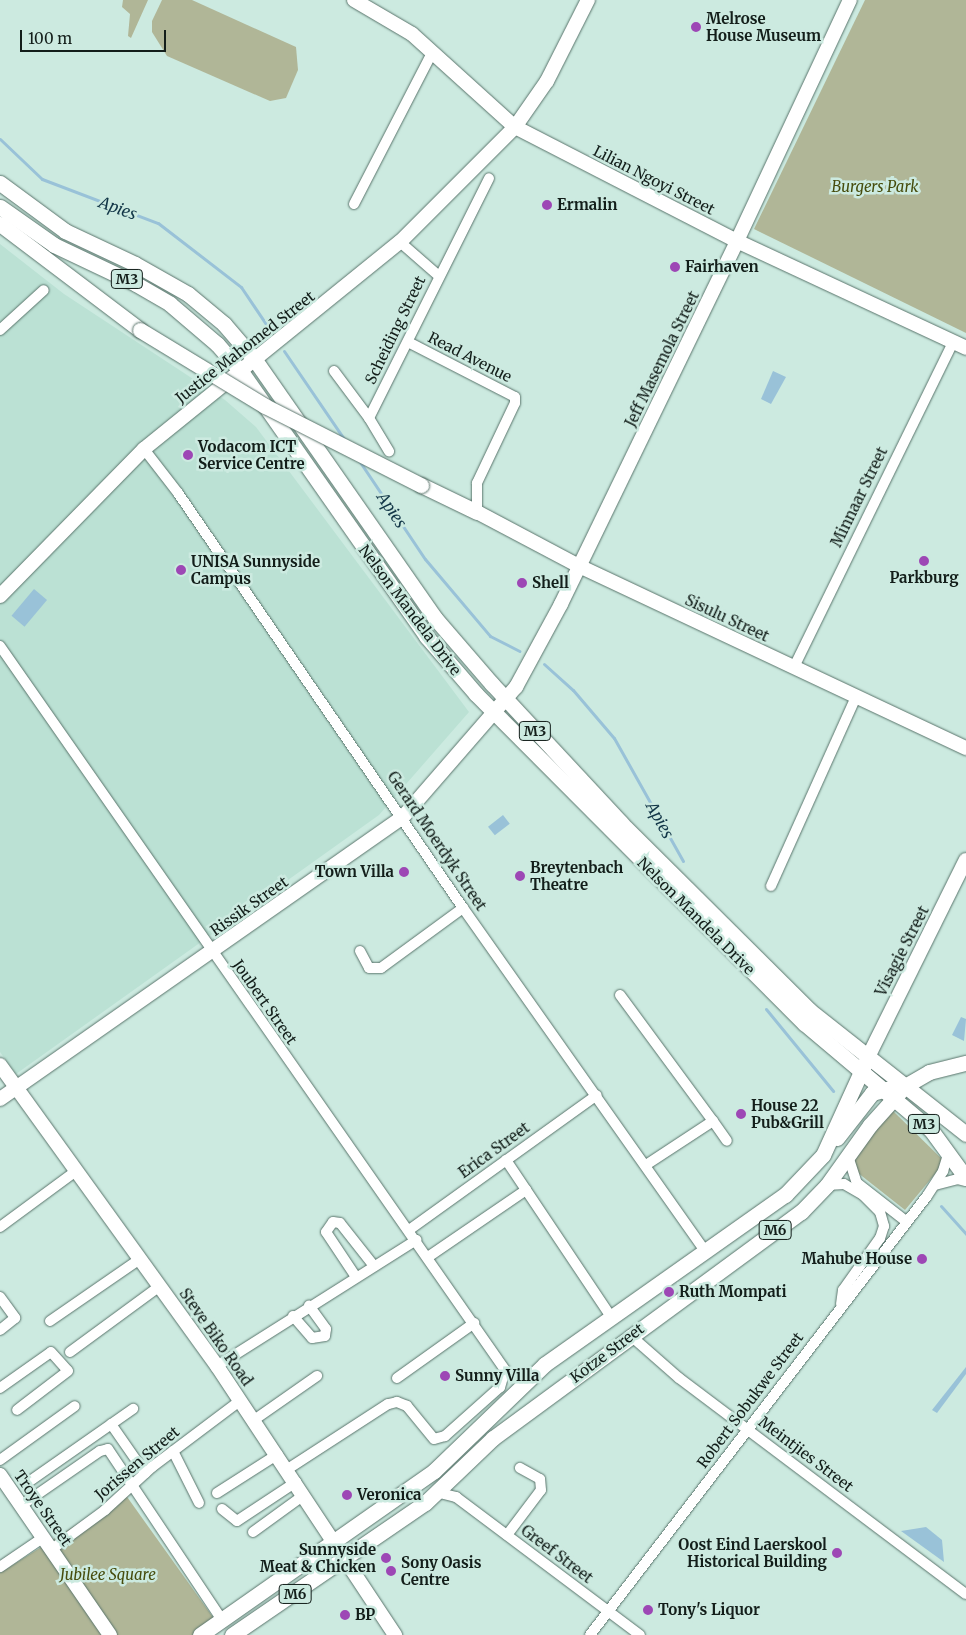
<!DOCTYPE html>
<html>
<head>
<meta charset="utf-8">
<style>
  body { margin:0 }
  #map { position:relative; width:966px; height:1635px; overflow:hidden; background:#cceae0; font-family:Merriweather,serif }
  div>[style] { position:absolute }
  [style*='--x'] { left:calc(var(--x)*1px); top:calc(var(--y)*1px); width:calc(var(--w)*1px); rotate:calc(var(--a)*1deg) }
  .built>* { inset:0; background:#bbe1d4 }
  .green>* { inset:0; background:#b0b697 }
  .water>* { inset:0; background:#99c2d8; transform-origin:0 0 }
  .stream>* { height:3px; margin:-1.5px; padding:0 1.5px; transform-origin:1.5px; border-radius:1.5px; background:#99c2d8 }
  .roads { filter:drop-shadow(0 0 1px #59746b) drop-shadow(0 0 1px #59746b) }
  .street>* { height:10px; margin:-5px; padding:0 5px; transform-origin:5px; border-radius:5px; background:#fff }
  .secondary>* { height:14px; margin:-7px; padding:0 7px; transform-origin:7px; border-radius:7px; background:#fff }
  .primary>* { height:15px; margin:-7.5px; padding:0 7.5px; transform-origin:7.5px; border-radius:7.5px; background:#fff }
  .bridges { filter:drop-shadow(0 0 1px #59746b) drop-shadow(0 0 1px #59746b) }
  .primary-bridge>* { height:15px; margin:-7.5px; padding:0 7.5px; transform-origin:7.5px; border-radius:7.5px; background:#fff }
  .dots>* { width:14px; height:14px; translate:-50% -50%; box-sizing:border-box; border:2px solid #cceae0; border-radius:50% }
  span { translate:-50% -50%; white-space:nowrap; text-align:center; line-height:1.15; -webkit-text-stroke:5px #cceae0; paint-order:stroke }
  .shield-label span { padding:1px 4px; background:#cceae0; border:1px solid; border-radius:4px; -webkit-text-stroke-width:0 }
  .shield-label { font-size:14px; color:#131e1a; font-weight:700 }
  .poi-label { font-size:15px; color:#131e1a; font-weight:700 }
  .left { translate:0 -50%; text-align:left }
  .right { translate:-100% -50%; text-align:right }
  .street-label { font-size:15px; color:#131e1a }
  .park-label { font-size:15px; color:#464c0c; font-style:italic }
  .water-label { font-size:16px; color:#123647; font-style:italic }
  .scale { position:absolute; left:20px; top:30px; width:146px; height:22px; box-sizing:border-box; border:2px solid #131e1a; border-top:0; padding-left:6px; font-size:15px; line-height:18px; white-space:nowrap; color:#131e1a; -webkit-text-stroke:4px #cceae0; paint-order:stroke }
</style>
</head>
<body>
<div id="map">
  <div class="built">
    <div style="clip-path:polygon(0 244px,64px 294px,225px 400px,256px 427px,469px 712px,379px 815px,16px 1074px,0 1052px)"></div>
  </div>
  <div class="green">
    <div style="clip-path:polygon(123px 0,148px 0,131px 38px,128px 36px,130px 14px,122px 7px)"></div>
    <div style="clip-path:polygon(162px 0,192px 0,296px 47px,298px 70px,286px 98px,270px 101px,167px 56px,152px 32px,152px 21px)"></div>
    <div style="clip-path:polygon(865px 0,966px 0,966px 333px,754px 229px)"></div>
    <div style="clip-path:polygon(890px 1108px,945px 1162px,905px 1210px,853px 1169px,852px 1163px)"></div>
    <div style="clip-path:polygon(125px 1494px,215px 1620px,193px 1635px,0 1635px,0 1573px)"></div>
  </div>
  <div class="water">
    <div style="clip-path:polygon(773px 371px,786px 377px,771px 404px,761px 399px)"></div>
    <div style="left:34px;top:589px;width:17px;height:35px;rotate:40deg"></div>
    <div style="left:503px;top:815px;width:11px;height:19px;rotate:52deg"></div>
    <div style="clip-path:polygon(961px 1017px,966px 1019px,964px 1041px,952px 1035px)"></div>
    <div style="clip-path:polygon(966px 1367px,966px 1374px,937px 1413px,932px 1410px)"></div>
    <div style="clip-path:polygon(926px 1527px,942px 1540px,944px 1562px,901px 1531px)"></div>
  </div>
  <div class="stream">
    <div style="--x:0;--y:139;--w:58;--a:43.6"></div>
    <div style="--x:42;--y:179;--w:124;--a:20.8"></div>
    <div style="--x:158;--y:223;--w:105;--a:37.6"></div>
    <div style="--x:241;--y:287;--w:52;--a:56"></div>
    <div style="--x:284;--y:351;--w:107;--a:55.7"></div>
    <div style="--x:358;--y:459;--w:120;--a:56.2"></div>
    <div style="--x:425;--y:559;--w:101;--a:49.8"></div>
    <div style="--x:490;--y:636;--w:33;--a:27"></div>
    <div style="--x:544;--y:664;--w:39;--a:42"></div>
    <div style="--x:573;--y:690;--w:63;--a:49.5"></div>
    <div style="--x:614;--y:738;--w:141;--a:60.7"></div>
    <div style="--x:766;--y:1009;--w:106;--a:50.7"></div>
    <div style="--x:941;--y:1206;--w:38;--a:48"></div>
  </div>
  <div class="roads">
    <div class="street">
      <div style="--x:354;--y:204;--w:172;--a:-62.7"></div>
      <div style="--x:400;--y:242;--w:52;--a:41.1"></div>
      <div style="--x:0;--y:330;--w:59;--a:-42.3"></div>
      <div style="--x:408;--y:342;--w:120;--a:27.2"></div>
      <div style="--x:515;--y:397;--w:6;--a:90"></div>
      <div style="--x:515;--y:403;--w:89;--a:115.4"></div>
      <div style="--x:477;--y:483;--w:29;--a:90"></div>
      <div style="--x:334;--y:371;--w:59;--a:53.3"></div>
      <div style="--x:369;--y:418;--w:39;--a:59"></div>
      <div style="--x:369;--y:418;--w:268;--a:-63.4"></div>
      <div style="--x:144;--y:449;--w:56;--a:52.3"></div>
      <div style="--x:178;--y:493;--w:503;--a:55.52"></div>
      <div style="--x:463;--y:908;--w:420;--a:54.8"></div>
      <div style="--x:0;--y:646;--w:883;--a:55.1"></div>
      <div style="--x:505;--y:1370;--w:18;--a:106"></div>
      <div style="--x:500;--y:1387;--w:74;--a:138.3"></div>
      <div style="--x:445;--y:1436;--w:11;--a:165"></div>
      <div style="--x:434;--y:1439;--w:43;--a:-129.3"></div>
      <div style="--x:407;--y:1406;--w:11;--a:-158"></div>
      <div style="--x:397;--y:1402;--w:9;--a:167"></div>
      <div style="--x:388;--y:1404;--w:119;--a:147"></div>
      <div style="--x:794;--y:667;--w:362;--a:-63.9"></div>
      <div style="--x:771;--y:886;--w:207;--a:-65.8"></div>
      <div style="--x:360;--y:951;--w:19;--a:62"></div>
      <div style="--x:369;--y:968;--w:12;--a:0"></div>
      <div style="--x:381;--y:968;--w:102;--a:-36.2"></div>
      <div style="--x:620;--y:995;--w:157;--a:53.6"></div>
      <div style="--x:713;--y:1121;--w:80;--a:146.7"></div>
      <div style="--x:713;--y:1121;--w:24;--a:55"></div>
      <div style="--x:848;--y:1156;--w:28;--a:72"></div>
      <div style="--x:857;--y:1183;--w:63;--a:38"></div>
      <div style="--x:506;--y:1160;--w:189;--a:56.2"></div>
      <div style="--x:827;--y:1185;--w:17;--a:-3"></div>
      <div style="--x:844;--y:1184;--w:22;--a:30"></div>
      <div style="--x:863;--y:1195;--w:24;--a:45"></div>
      <div style="--x:880;--y:1212;--w:15;--a:74"></div>
      <div style="--x:884;--y:1226;--w:13;--a:108"></div>
      <div style="--x:880;--y:1238;--w:64;--a:125.4"></div>
      <div style="--x:843;--y:1290;--w:14;--a:98"></div>
      <div style="--x:935;--y:1185;--w:23;--a:-15"></div>
      <div style="--x:957;--y:1179;--w:9;--a:13"></div>
      <div style="--x:0;--y:1227;--w:94;--a:-36.4"></div>
      <div style="--x:409;--y:1230;--w:231;--a:-35.7"></div>
      <div style="--x:428;--y:1257;--w:119;--a:-34.4"></div>
      <div style="--x:356;--y:1277;--w:54;--a:-123.7"></div>
      <div style="--x:326;--y:1232;--w:12;--a:-55"></div>
      <div style="--x:333;--y:1222;--w:7;--a:8"></div>
      <div style="--x:340;--y:1223;--w:55;--a:51.7"></div>
      <div style="--x:0;--y:1297;--w:26;--a:54"></div>
      <div style="--x:15;--y:1318;--w:19;--a:141"></div>
      <div style="--x:293;--y:1316;--w:29;--a:49"></div>
      <div style="--x:312;--y:1338;--w:13;--a:-9"></div>
      <div style="--x:325;--y:1336;--w:7;--a:-82"></div>
      <div style="--x:326;--y:1329;--w:29;--a:-126"></div>
      <div style="--x:50;--y:1321;--w:109;--a:-34.6"></div>
      <div style="--x:630;--y:1335;--w:65;--a:41.3"></div>
      <div style="--x:679;--y:1378;--w:359;--a:37"></div>
      <div style="--x:70;--y:1352;--w:112;--a:-36.3"></div>
      <div style="--x:217;--y:1366;--w:236;--a:-32.3"></div>
      <div style="--x:397;--y:1378;--w:95;--a:-35.5"></div>
      <div style="--x:0;--y:1388;--w:62;--a:-35.2"></div>
      <div style="--x:51;--y:1352;--w:25;--a:48"></div>
      <div style="--x:68;--y:1371;--w:64;--a:142.6"></div>
      <div style="--x:254;--y:1420;--w:77;--a:-34.9"></div>
      <div style="--x:111;--y:1424;--w:60;--a:55.2"></div>
      <div style="--x:173;--y:1451;--w:58;--a:63.4"></div>
      <div style="--x:0;--y:1460;--w:92;--a:-35.8"></div>
      <div style="--x:30;--y:1481;--w:126;--a:-35"></div>
      <div style="--x:436;--y:1492;--w:21;--a:14"></div>
      <div style="--x:456;--y:1497;--w:230;--a:36.9"></div>
      <div style="--x:217;--y:1493;--w:72;--a:-32.6"></div>
      <div style="--x:22;--y:1505;--w:95;--a:-34.7"></div>
      <div style="--x:100;--y:1451;--w:8;--a:-14"></div>
      <div style="--x:108;--y:1449;--w:206;--a:56.3"></div>
      <div style="--x:222;--y:1509;--w:19;--a:39"></div>
      <div style="--x:237;--y:1521;--w:71;--a:-33.5"></div>
      <div style="--x:253;--y:1532;--w:63;--a:-36"></div>
      <div style="--x:507;--y:1535;--w:56;--a:-52.9"></div>
      <div style="--x:541;--y:1490;--w:11;--a:-95"></div>
      <div style="--x:540;--y:1479;--w:23;--a:-151"></div>
      <div style="--x:52;--y:1549;--w:66;--a:-36.3"></div>
      <div style="--x:105;--y:1510;--w:64;--a:-42.5"></div>
      <div style="--x:152;--y:1467;--w:111;--a:-37"></div>
      <div style="--x:0;--y:1567;--w:53;--a:-34.3"></div>
      <div style="--x:590;--y:1635;--w:553;--a:-52.49"></div>
      <div style="--x:927;--y:1196;--w:30;--a:-57"></div>
      <div style="--x:943;--y:1171;--w:17;--a:-73"></div>
    </div>
    <div class="secondary">
      <div style="--x:354;--y:0;--w:67;--a:30.4"></div>
      <div style="--x:412;--y:34;--w:139;--a:42.1"></div>
      <div style="--x:515;--y:127;--w:250;--a:27.2"></div>
      <div style="--x:737;--y:241;--w:253;--a:25"></div>
      <div style="--x:477;--y:512;--w:115;--a:27.9"></div>
      <div style="--x:579;--y:566;--w:428;--a:25.2"></div>
      <div style="--x:0;--y:596;--w:206;--a:-45.6"></div>
      <div style="--x:144;--y:449;--w:329;--a:-39"></div>
      <div style="--x:400;--y:242;--w:163;--a:-45"></div>
      <div style="--x:515;--y:127;--w:56;--a:-55.2"></div>
      <div style="--x:547;--y:81;--w:91;--a:-63.2"></div>
      <div style="--x:868;--y:1057;--w:220;--a:-63.6"></div>
      <div style="--x:0;--y:1065;--w:371;--a:54.2"></div>
      <div style="--x:217;--y:1366;--w:323;--a:56.5"></div>
      <div style="--x:0;--y:1099;--w:490;--a:-35"></div>
      <div style="--x:402;--y:818;--w:174;--a:-49"></div>
      <div style="--x:516;--y:687;--w:94;--a:-61.5"></div>
      <div style="--x:561;--y:604;--w:403;--a:-64.1"></div>
      <div style="--x:737;--y:241;--w:266;--a:-64.9"></div>
      <div style="--x:0;--y:1475;--w:194;--a:55.5"></div>
    </div>
    <div class="primary">
      <div style="--x:0;--y:183;--w:81;--a:36.4"></div>
      <div style="--x:65;--y:231;--w:77;--a:25.2"></div>
      <div style="--x:135;--y:264;--w:61;--a:29.5"></div>
      <div style="--x:188;--y:294;--w:47;--a:39.8"></div>
      <div style="--x:224;--y:324;--w:48;--a:49.3"></div>
      <div style="--x:255;--y:360;--w:315;--a:55.1"></div>
      <div style="--x:435;--y:618;--w:87;--a:49.2"></div>
      <div style="--x:492;--y:684;--w:190;--a:47.1"></div>
      <div style="--x:621;--y:823;--w:265;--a:44.8"></div>
      <div style="--x:809;--y:1010;--w:200;--a:38.3"></div>
      <div style="--x:0;--y:207;--w:66;--a:35.1"></div>
      <div style="--x:54;--y:245;--w:91;--a:25.4"></div>
      <div style="--x:136;--y:284;--w:39;--a:30"></div>
      <div style="--x:170;--y:304;--w:62;--a:40.4"></div>
      <div style="--x:217;--y:344;--w:35;--a:49"></div>
      <div style="--x:240;--y:370;--w:325;--a:55"></div>
      <div style="--x:426;--y:636;--w:77;--a:49.2"></div>
      <div style="--x:476;--y:694;--w:465;--a:45.1"></div>
      <div style="--x:804;--y:1023;--w:166;--a:40.1"></div>
      <div style="--x:931;--y:1130;--w:59;--a:53.9"></div>
      <div style="--x:0;--y:224;--w:176;--a:37.1"></div>
      <div style="--x:421;--y:485;--w:62;--a:25.7"></div>
      <div style="--x:837;--y:1138;--w:57;--a:-52.1"></div>
      <div style="--x:872;--y:1093;--w:20;--a:-15"></div>
      <div style="--x:200;--y:1635;--w:286;--a:-35"></div>
      <div style="--x:434;--y:1471;--w:154;--a:-43.9"></div>
      <div style="--x:545;--y:1364;--w:294;--a:-35.2"></div>
      <div style="--x:785;--y:1195;--w:55;--a:-46.5"></div>
      <div style="--x:823;--y:1155;--w:101;--a:-65.5"></div>
      <div style="--x:232;--y:1635;--w:234;--a:-34.4"></div>
      <div style="--x:425;--y:1503;--w:94;--a:-43.7"></div>
      <div style="--x:493;--y:1438;--w:382;--a:-36.3"></div>
      <div style="--x:801;--y:1212;--w:37;--a:-46"></div>
      <div style="--x:827;--y:1185;--w:74;--a:-54.4"></div>
      <div style="--x:870;--y:1125;--w:52;--a:-48.1"></div>
      <div style="--x:905;--y:1086;--w:28;--a:-30"></div>
      <div style="--x:929;--y:1072;--w:38;--a:-14"></div>
    </div>
  </div>
  <div class="bridges">
    <div class="primary-bridge">
      <div style="--x:140;--y:330;--w:146;--a:31.3"></div>
      <div style="--x:265;--y:406;--w:175;--a:26.9"></div>
    </div>
  </div>
  <div class="dots">
    <div style="left:696px;top:27px;background:#9d47b5"></div>
    <div style="left:547px;top:205px;background:#9d47b5"></div>
    <div style="left:675px;top:267px;background:#9d47b5"></div>
    <div style="left:188px;top:455px;background:#9d47b5"></div>
    <div style="left:924px;top:561px;background:#9d47b5"></div>
    <div style="left:181px;top:570px;background:#9d47b5"></div>
    <div style="left:522px;top:583px;background:#9d47b5"></div>
    <div style="left:404px;top:872px;background:#9d47b5"></div>
    <div style="left:520px;top:876px;background:#9d47b5"></div>
    <div style="left:741px;top:1114px;background:#9d47b5"></div>
    <div style="left:922px;top:1259px;background:#9d47b5"></div>
    <div style="left:669px;top:1292px;background:#9d47b5"></div>
    <div style="left:445px;top:1376px;background:#9d47b5"></div>
    <div style="left:347px;top:1495px;background:#9d47b5"></div>
    <div style="left:837px;top:1553px;background:#9d47b5"></div>
    <div style="left:386px;top:1558px;background:#9d47b5"></div>
    <div style="left:391px;top:1571px;background:#9d47b5"></div>
    <div style="left:648px;top:1610px;background:#9d47b5"></div>
    <div style="left:345px;top:1615px;background:#9d47b5"></div>
  </div>
  <div class="shield-label">
    <span style="left:127px;top:279px">M3</span>
    <span style="left:535px;top:731px">M3</span>
    <span style="left:924px;top:1124px">M3</span>
    <span style="left:775px;top:1230px">M6</span>
    <span style="left:295px;top:1594px">M6</span>
  </div>
  <div class="poi-label">
    <span class="left" style="left:706px;top:27px">Melrose<br>House Museum</span>
    <span class="left" style="left:557px;top:205px">Ermalin</span>
    <span class="left" style="left:685px;top:267px">Fairhaven</span>
    <span class="left" style="left:198px;top:455px">Vodacom ICT<br>Service Centre</span>
    <span class="left" style="left:191px;top:570px">UNISA Sunnyside<br>Campus</span>
    <span style="left:924px;top:578px">Parkburg</span>
    <span class="left" style="left:532px;top:583px">Shell</span>
    <span class="left" style="left:530px;top:876px">Breytenbach<br>Theatre</span>
    <span class="right" style="left:394px;top:872px">Town Villa</span>
    <span class="left" style="left:751px;top:1114px">House 22<br>Pub&amp;Grill</span>
    <span class="right" style="left:912px;top:1259px">Mahube House</span>
    <span class="left" style="left:679px;top:1292px">Ruth Mompati</span>
    <span class="left" style="left:455px;top:1376px">Sunny Villa</span>
    <span class="left" style="left:357px;top:1495px">Veronica</span>
    <span class="right" style="left:827px;top:1553px">Oost Eind Laerskool<br>Historical Building</span>
    <span class="right" style="left:376px;top:1558px">Sunnyside<br>Meat &amp; Chicken</span>
    <span class="left" style="left:401px;top:1571px">Sony Oasis<br>Centre</span>
    <span class="left" style="left:658px;top:1610px">Tony's Liquor</span>
    <span class="left" style="left:355px;top:1615px">BP</span>
  </div>
  <div class="street-label">
    <span style="left:654px;top:180px;rotate:27deg">Lilian Ngoyi Street</span>
    <span style="left:395px;top:330px;rotate:-64deg">Scheiding Street</span>
    <span style="left:245px;top:347px;rotate:-38deg">Justice Mahomed Street</span>
    <span style="left:470px;top:357px;rotate:27deg">Read Avenue</span>
    <span style="left:662px;top:359px;rotate:-64deg">Jeff Masemola Street</span>
    <span style="left:859px;top:497px;rotate:-64deg">Minnaar Street</span>
    <span style="left:410px;top:610px;rotate:53deg">Nelson Mandela Drive</span>
    <span style="left:727px;top:618px;rotate:25deg">Sisulu Street</span>
    <span style="left:437px;top:841px;rotate:56deg">Gerard Moerdyk Street</span>
    <span style="left:249px;top:906px;rotate:-35deg">Rissik Street</span>
    <span style="left:696px;top:916px;rotate:45deg">Nelson Mandela Drive</span>
    <span style="left:902px;top:951px;rotate:-63deg">Visagie Street</span>
    <span style="left:265px;top:1002px;rotate:55deg">Joubert Street</span>
    <span style="left:494px;top:1150px;rotate:-36deg">Erica Street</span>
    <span style="left:216px;top:1337px;rotate:55deg">Steve Biko Road</span>
    <span style="left:607px;top:1353px;rotate:-37deg">Kotze Street</span>
    <span style="left:750px;top:1400px;rotate:-53deg">Robert Sobukwe Street</span>
    <span style="left:806px;top:1454px;rotate:37deg">Meintjies Street</span>
    <span style="left:137px;top:1463px;rotate:-40deg">Jorissen Street</span>
    <span style="left:43px;top:1508px;rotate:55deg">Troye Street</span>
    <span style="left:557px;top:1554px;rotate:37deg">Greef Street</span>
  </div>
  <div class="park-label">
    <span style="left:875px;top:187px">Burgers Park</span>
    <span style="left:108px;top:1575px">Jubilee Square</span>
  </div>
  <div class="water-label">
    <span style="left:118px;top:208px;rotate:20deg">Apies</span>
    <span style="left:392px;top:510px;rotate:56deg">Apies</span>
    <span style="left:660px;top:820px;rotate:61deg">Apies</span>
  </div>
  <div class="scale">100 m</div>
</div>
</body>
</html>
